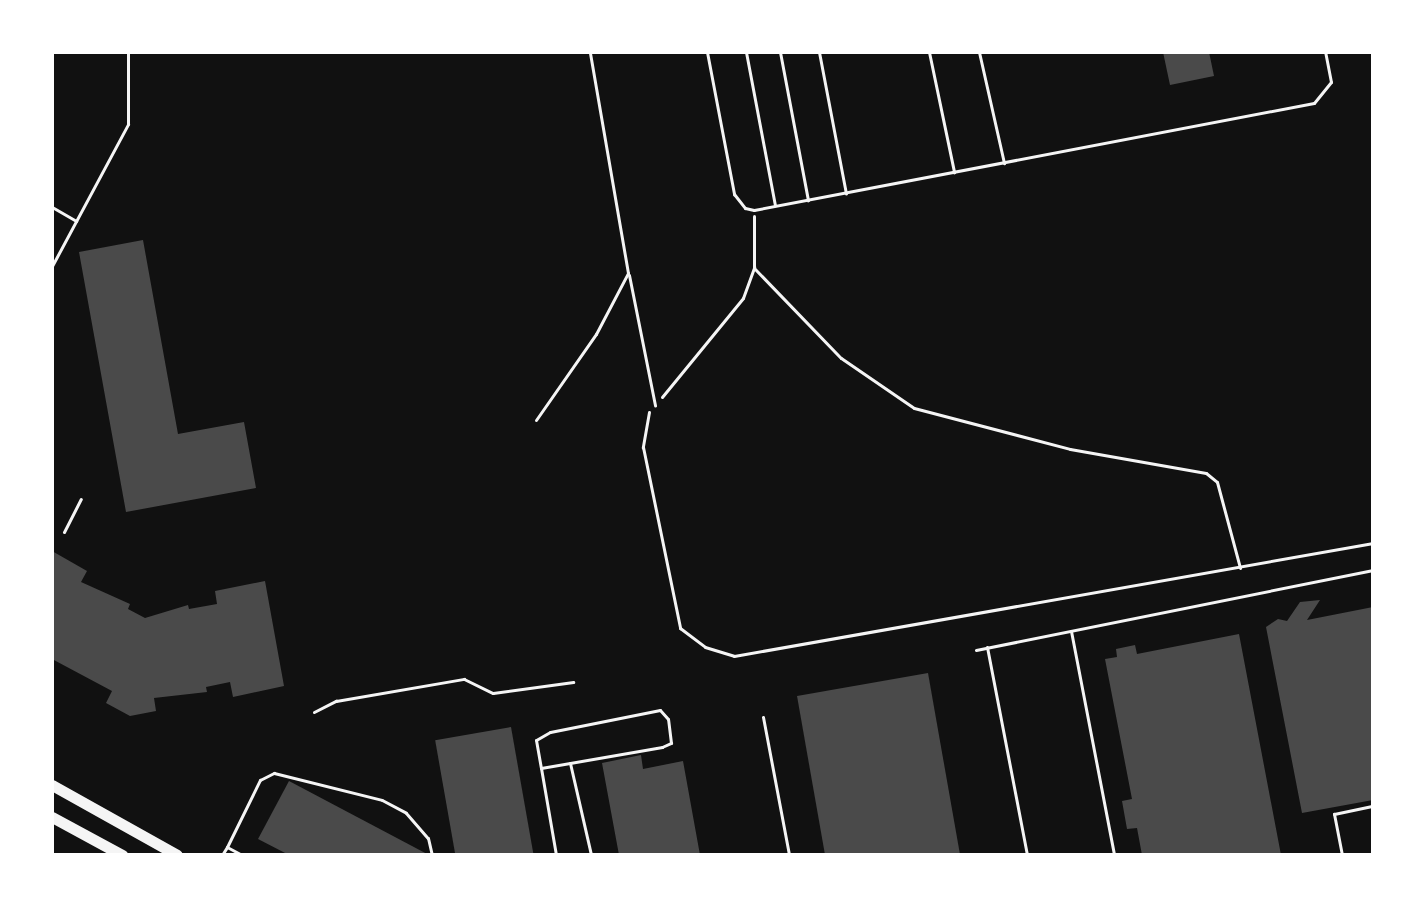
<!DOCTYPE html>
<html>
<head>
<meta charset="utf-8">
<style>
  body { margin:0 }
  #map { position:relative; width:1425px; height:907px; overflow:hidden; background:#111; font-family:"Libre Baskerville",serif }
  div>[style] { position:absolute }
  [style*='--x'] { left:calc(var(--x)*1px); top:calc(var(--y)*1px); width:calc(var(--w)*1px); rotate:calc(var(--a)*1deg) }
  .building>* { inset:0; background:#4a4a4a; transform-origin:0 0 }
  .path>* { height:3px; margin:-1.5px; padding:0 1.5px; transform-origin:1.5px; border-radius:1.5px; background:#f5f5f5 }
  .service>* { height:3px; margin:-1.5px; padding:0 1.5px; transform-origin:1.5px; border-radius:1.5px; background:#f5f5f5 }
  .primary>* { height:11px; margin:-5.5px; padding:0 5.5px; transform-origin:5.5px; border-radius:5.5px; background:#f5f5f5 }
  span { translate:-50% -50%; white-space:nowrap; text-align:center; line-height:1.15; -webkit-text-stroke:8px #fff; paint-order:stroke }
  .frame { position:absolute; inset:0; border:54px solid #fff; pointer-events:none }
</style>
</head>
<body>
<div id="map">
  <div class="building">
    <div style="clip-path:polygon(1163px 52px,1209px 52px,1214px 76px,1170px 85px)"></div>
    <div style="clip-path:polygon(143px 240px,178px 434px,244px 422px,256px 488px,126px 512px,79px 252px)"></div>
    <div style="clip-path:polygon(52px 551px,87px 571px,81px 582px,130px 604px,128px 609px,145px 618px,188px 605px,189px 609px,217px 604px,215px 591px,265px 581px,284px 686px,233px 697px,230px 682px,206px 687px,207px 692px,154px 698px,156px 711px,130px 716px,106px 703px,112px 691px,52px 659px)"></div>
    <div style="clip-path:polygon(1320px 600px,1307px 620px,1373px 607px,1373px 800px,1302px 813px,1266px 627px,1278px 619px,1287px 621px,1300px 602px)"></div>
    <div style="clip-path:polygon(1239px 634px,1281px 855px,1142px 855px,1137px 828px,1127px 829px,1122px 801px,1132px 799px,1105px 659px,1117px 657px,1116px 649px,1135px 645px,1137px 654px)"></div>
    <div style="left:928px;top:673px;width:185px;height:133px;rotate:80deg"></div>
    <div style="left:511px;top:727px;width:130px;height:77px;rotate:80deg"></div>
    <div style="clip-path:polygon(641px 755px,643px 769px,683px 761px,700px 855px,619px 855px,602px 763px)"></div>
    <div style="clip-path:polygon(289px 781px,429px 855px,289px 855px,258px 839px)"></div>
  </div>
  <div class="path">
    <div style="--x:754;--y:268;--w:125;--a:46"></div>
    <div style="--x:841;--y:358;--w:88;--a:34.4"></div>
    <div style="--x:914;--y:408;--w:161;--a:14.7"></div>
    <div style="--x:1070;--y:449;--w:138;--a:10"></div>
    <div style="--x:1206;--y:473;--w:14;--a:39"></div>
    <div style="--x:1217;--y:482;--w:89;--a:75"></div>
    <div style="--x:662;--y:397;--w:128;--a:-50.7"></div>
    <div style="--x:743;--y:298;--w:33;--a:-70"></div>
    <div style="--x:754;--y:267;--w:51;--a:-90"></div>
    <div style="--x:649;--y:412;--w:36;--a:100"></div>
    <div style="--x:643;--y:447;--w:185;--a:78.4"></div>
    <div style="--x:680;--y:628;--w:31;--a:37"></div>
    <div style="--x:705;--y:647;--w:30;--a:17"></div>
    <div style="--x:734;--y:656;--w:649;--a:-10.03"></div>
  </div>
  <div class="service">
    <div style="--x:707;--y:52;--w:145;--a:79.2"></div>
    <div style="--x:734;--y:194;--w:18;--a:52"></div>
    <div style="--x:745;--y:208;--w:9;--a:13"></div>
    <div style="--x:754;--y:210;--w:570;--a:-10.82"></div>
    <div style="--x:1314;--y:103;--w:27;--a:-51"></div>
    <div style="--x:1331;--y:82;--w:31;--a:-101"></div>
    <div style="--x:746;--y:52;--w:156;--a:79.3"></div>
    <div style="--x:780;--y:52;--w:151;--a:79.3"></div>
    <div style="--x:819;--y:52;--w:144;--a:79.2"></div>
    <div style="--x:929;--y:52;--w:123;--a:78.2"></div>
    <div style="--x:979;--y:52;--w:114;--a:77.3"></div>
    <div style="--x:52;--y:207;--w:28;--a:30"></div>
    <div style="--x:52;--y:266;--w:161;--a:-61.8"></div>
    <div style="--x:128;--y:124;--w:72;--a:-90"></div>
    <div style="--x:629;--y:275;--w:133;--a:78.7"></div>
    <div style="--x:536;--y:420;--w:105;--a:-55.1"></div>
    <div style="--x:596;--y:334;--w:69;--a:-62.3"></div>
    <div style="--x:628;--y:273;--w:224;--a:-99.8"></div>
    <div style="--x:64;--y:532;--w:37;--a:-63"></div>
    <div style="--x:1071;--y:631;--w:228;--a:79.1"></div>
    <div style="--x:987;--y:647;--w:212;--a:79.1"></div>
    <div style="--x:976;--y:650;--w:405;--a:-11.4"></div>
    <div style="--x:314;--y:712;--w:25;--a:-27"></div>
    <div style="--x:336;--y:701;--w:130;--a:-9.8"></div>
    <div style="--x:464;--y:679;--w:32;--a:26"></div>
    <div style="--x:493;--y:693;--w:81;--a:-7.8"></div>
    <div style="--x:763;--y:717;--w:140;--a:79.3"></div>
    <div style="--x:570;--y:763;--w:94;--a:77.1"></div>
    <div style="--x:541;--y:768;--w:123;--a:-9.8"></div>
    <div style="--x:662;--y:747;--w:10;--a:-24"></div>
    <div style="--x:671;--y:743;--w:24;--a:-97"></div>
    <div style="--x:668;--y:719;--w:12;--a:-132"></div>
    <div style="--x:660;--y:710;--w:112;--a:168.7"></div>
    <div style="--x:550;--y:732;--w:16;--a:150"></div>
    <div style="--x:536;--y:740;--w:28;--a:80"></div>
    <div style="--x:541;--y:768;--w:88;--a:80.2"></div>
    <div style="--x:227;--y:847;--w:75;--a:-63.8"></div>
    <div style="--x:260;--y:780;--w:16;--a:-27"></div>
    <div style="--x:274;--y:773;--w:111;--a:14"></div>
    <div style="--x:382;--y:800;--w:27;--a:28"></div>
    <div style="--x:406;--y:813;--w:33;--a:49"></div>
    <div style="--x:428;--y:838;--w:17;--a:77"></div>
    <div style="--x:222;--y:855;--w:9;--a:-58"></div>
    <div style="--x:227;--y:847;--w:17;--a:28"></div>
    <div style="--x:1342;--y:855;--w:42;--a:-101"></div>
    <div style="--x:1334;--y:814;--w:40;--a:-12"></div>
  </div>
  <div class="primary">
    <div style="--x:52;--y:785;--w:143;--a:29.2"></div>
    <div style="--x:52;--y:817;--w:80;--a:28.5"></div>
  </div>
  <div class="frame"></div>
</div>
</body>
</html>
